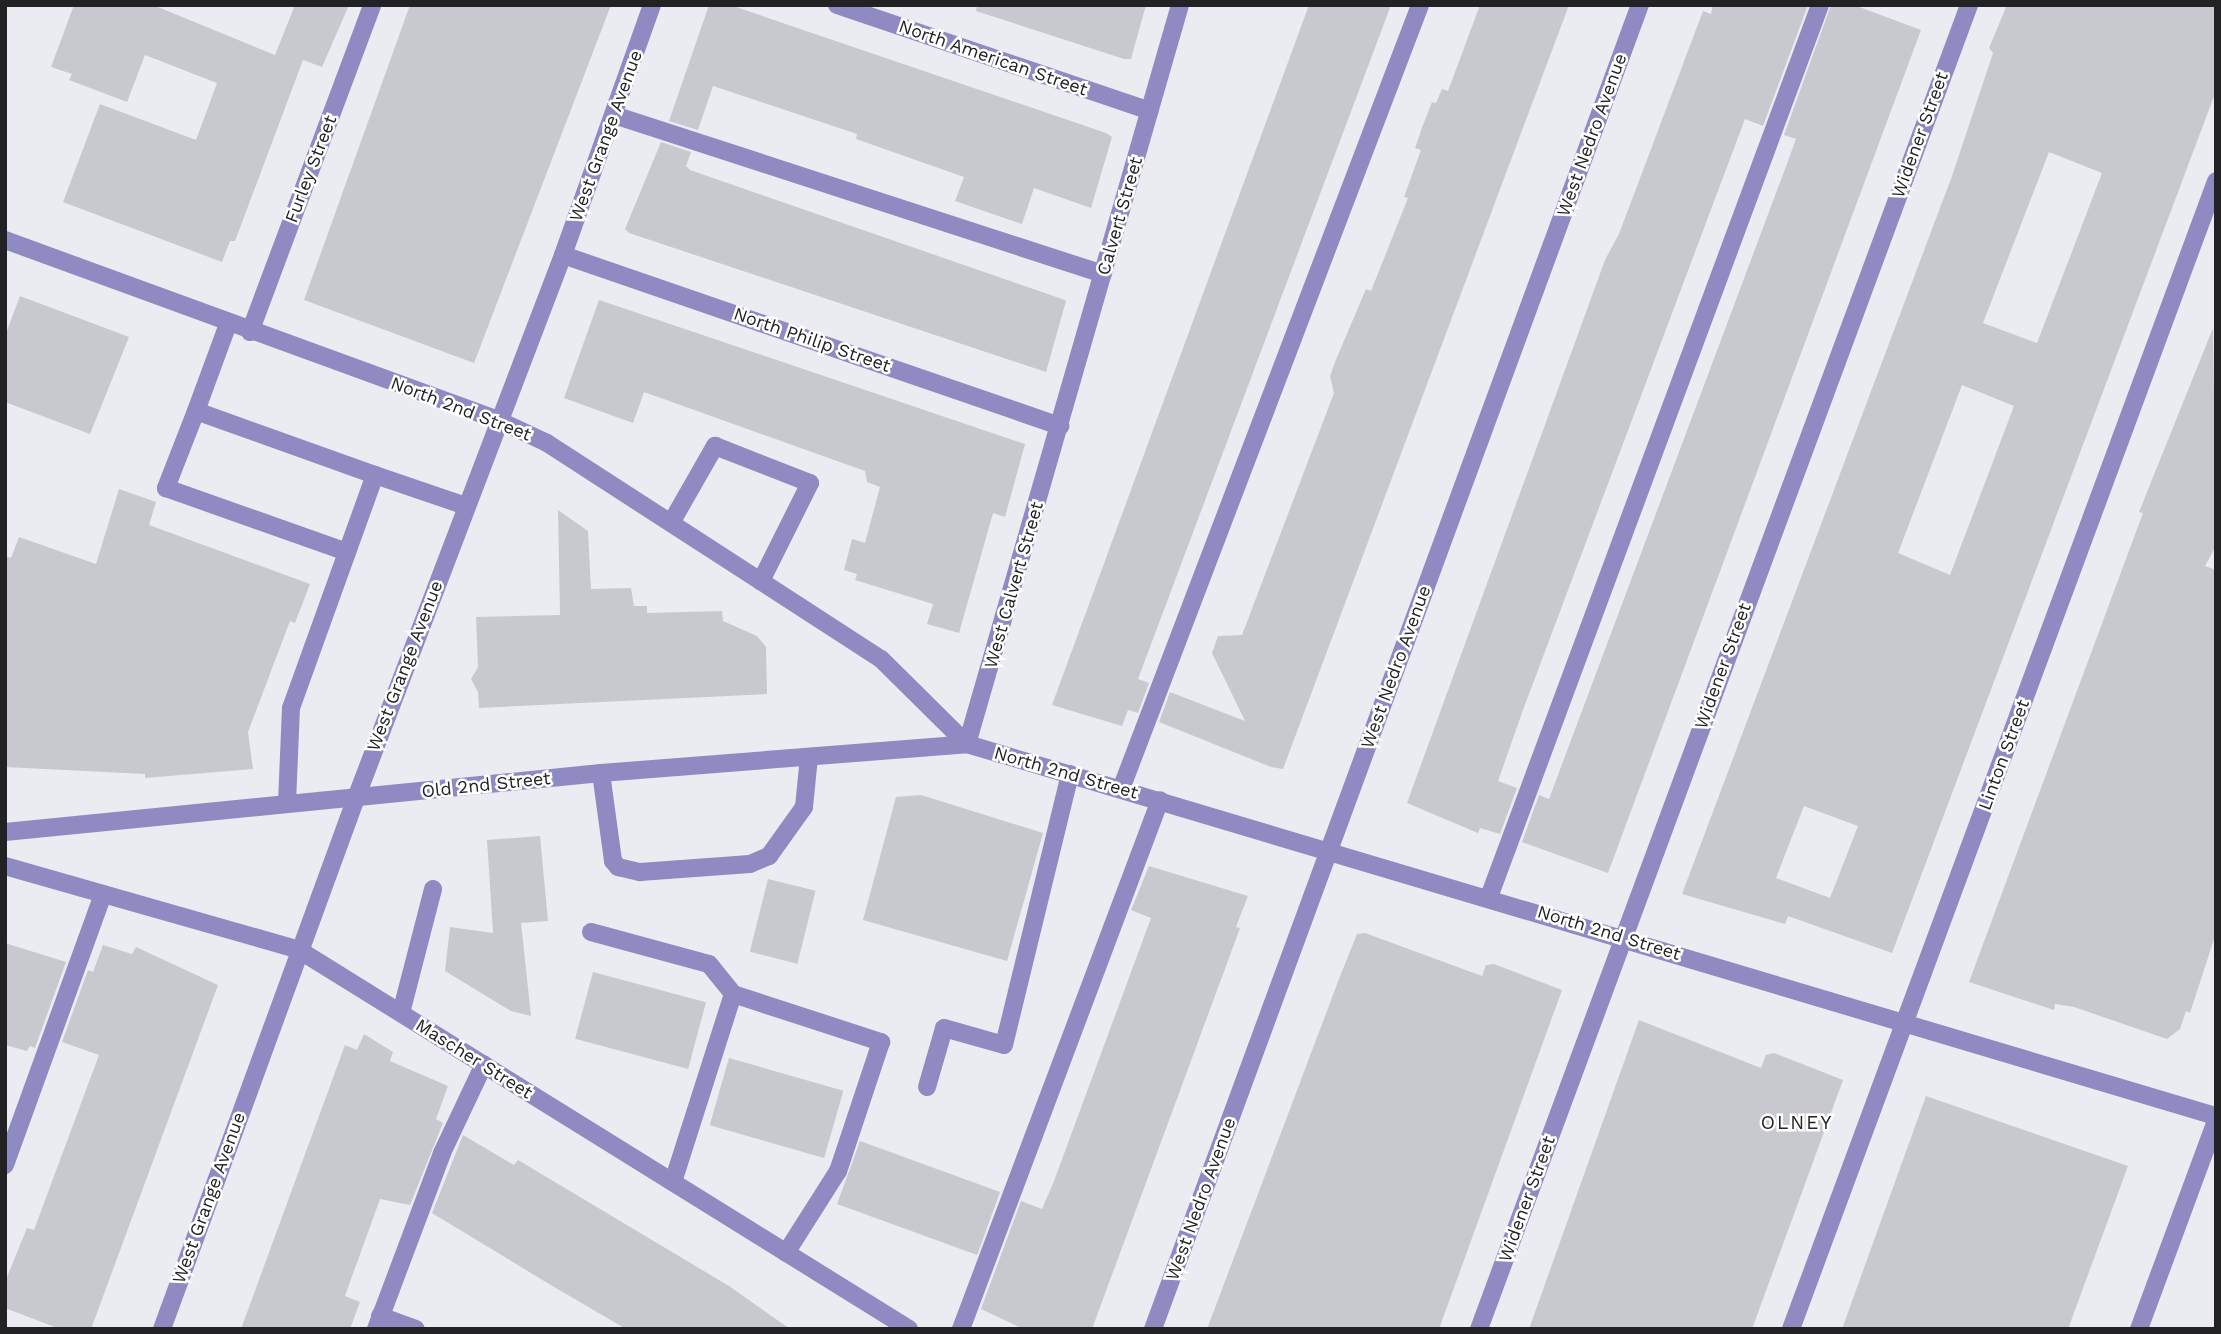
<!DOCTYPE html>
<html>
<head>
<meta charset="utf-8">
<style>
  body { margin:0 }
  #map { position:relative; width:2221px; height:1334px; overflow:hidden; background:#ebebf2; font-family:"Work Sans",sans-serif }
  div>[style] { position:absolute }
  [style*='--x'] { left:calc(var(--x)*1px); top:calc(var(--y)*1px); width:calc(var(--w)*1px); rotate:calc(var(--a)*1deg) }
  .building>* { inset:0; background:#c8c8cf; transform-origin:0 0 }
  .minor>* { height:18px; margin:-9px; padding:0 9px; transform-origin:9px; border-radius:9px; background:#8f8bc2 }
  span { translate:-50% -50%; white-space:nowrap; text-align:center; line-height:1.15; -webkit-text-stroke:5px #fff; paint-order:stroke }
  .street-label { font-size:18px; color:#222224 }
  .neighbourhood-label { font-size:19px; color:#222224; letter-spacing:2px }
  .frame { position:absolute; inset:0; border:7px solid #222224; pointer-events:none }
</style>
</head>
<body>
<div id="map">
  <div class="building">
    <div style="clip-path:polygon(74px 5px,153px 5px,275px 55px,295px 5px,349px 5px,322px 67px,303px 60px,235px 241px,230px 241px,222px 262px,63px 202px,100px 104px,196px 140px,217px 83px,145px 55px,127px 102px,69px 80px,72px 74px,51px 67px)"></div>
    <div style="clip-path:polygon(410px 5px,611px 5px,474px 363px,304px 300px)"></div>
    <div style="clip-path:polygon(709px 5px,730px 5px,1106px 133px,1112px 137px,1091px 208px,1034px 188px,1022px 224px,955px 201px,964px 177px,856px 139px,857px 134px,713px 86px,698px 130px,669px 121px)"></div>
    <div style="clip-path:polygon(977px 5px,1146px 5px,1131px 59px,1124px 59px,976px 11px)"></div>
    <div style="clip-path:polygon(1309px 5px,1391px 5px,1138px 679px,1149px 683px,1138px 713px,1128px 710px,1122px 726px,1052px 705px)"></div>
    <div style="clip-path:polygon(1480px 5px,1569px 5px,1283px 769px,1271px 767px,1159px 722px,1170px 692px,1245px 721px,1212px 653px,1218px 636px,1242px 635px,1334px 393px,1330px 376px,1335px 362px,1366px 289px,1371px 291px,1408px 198px,1404px 197px,1421px 150px,1415px 148px,1423px 125px,1432px 102px,1436px 103px,1442px 89px,1448px 91px)"></div>
    <div style="clip-path:polygon(1713px 5px,1808px 5px,1763px 126px,1745px 119px,1523px 710px,1498px 781px,1517px 788px,1500px 834px,1480px 828px,1478px 833px,1407px 803px,1605px 260px,1619px 234px,1703px 11px,1711px 14px)"></div>
    <div style="clip-path:polygon(1831px 5px,1854px 5px,1921px 30px,1608px 873px,1522px 842px,1539px 795px,1549px 799px,1788px 161px,1796px 139px,1784px 135px)"></div>
    <div style="clip-path:polygon(evenodd,2007px 5px,2216px 5px,2216px 91px,1892px 953px,1788px 916px,1785px 924px,1682px 894px,1952px 176px,1993px 53px,1989px 48px,2007px 5px,2049px 152px,2102px 173px,2037px 343px,1983px 323px,2049px 152px,2007px 5px,1962px 385px,2014px 406px,1950px 575px,1898px 553px,1962px 385px,2007px 5px,1804px 806px,1858px 826px,1830px 898px,1776px 878px,1804px 806px)"></div>
    <div style="clip-path:polygon(661px 142px,691px 152px,686px 166px,690px 170px,1062px 299px,1066px 301px,1046px 372px,629px 233px,625px 229px)"></div>
    <div style="clip-path:polygon(20px 296px,129px 337px,90px 434px,5px 402px,5px 336px)"></div>
    <div style="clip-path:polygon(599px 300px,1025px 444px,1005px 517px,993px 513px,959px 633px,927px 624px,933px 604px,855px 580px,857px 574px,844px 570px,852px 539px,865px 543px,880px 487px,867px 482px,865px 471px,644px 392px,633px 423px,564px 398px)"></div>
    <div style="clip-path:polygon(2213px 328px,2216px 546px,2205px 566px,2216px 570px,2216px 933px,2190px 1013px,2186px 1011px,2180px 1029px,2167px 1039px,2074px 1007px,2055px 1004px,2054px 1010px,1969px 982px,2143px 513px,2139px 512px)"></div>
    <div style="clip-path:polygon(119px 489px,156px 502px,149px 525px,310px 584px,295px 623px,290px 621px,248px 732px,253px 769px,145px 778px,145px 774px,5px 767px,5px 556px,11px 558px,19px 537px,96px 564px)"></div>
    <div style="clip-path:polygon(558px 510px,588px 531px,591px 589px,631px 588px,634px 606px,647px 606px,647px 613px,722px 611px,723px 621px,757px 636px,766px 647px,767px 694px,479px 708px,478px 692px,471px 679px,478px 667px,476px 617px,560px 615px)"></div>
    <div style="clip-path:polygon(921px 795px,1043px 833px,1007px 961px,863px 920px,896px 797px)"></div>
    <div style="clip-path:polygon(540px 836px,548px 921px,521px 923px,531px 1016px,511px 1011px,445px 971px,450px 927px,493px 933px,487px 840px)"></div>
    <div style="clip-path:polygon(1149px 866px,1248px 896px,1236px 927px,1240px 928px,1092px 1329px,1023px 1329px,981px 1309px,1021px 1201px,1042px 1209px,1054px 1181px,1151px 918px,1131px 910px)"></div>
    <div style="left:768px;top:879px;width:49px;height:75px;rotate:14deg"></div>
    <div style="clip-path:polygon(1365px 933px,1482px 976px,1486px 965px,1494px 964px,1562px 990px,1439px 1329px,1207px 1329px,1339px 979px,1357px 934px)"></div>
    <div style="clip-path:polygon(5px 943px,66px 962px,35px 1048px,30px 1046px,27px 1051px,5px 1045px)"></div>
    <div style="clip-path:polygon(103px 945px,132px 954px,136px 947px,218px 985px,91px 1329px,60px 1329px,5px 1308px,5px 1282px,27px 1228px,34px 1230px,99px 1055px,62px 1042px,88px 970px,93px 972px)"></div>
    <div style="left:593px;top:972px;width:117px;height:69px;rotate:15deg"></div>
    <div style="clip-path:polygon(1639px 1020px,1761px 1068px,1766px 1055px,1774px 1053px,1843px 1080px,1752px 1329px,1529px 1329px)"></div>
    <div style="clip-path:polygon(364px 1034px,393px 1052px,390px 1061px,448px 1086px,436px 1119px,443px 1123px,410px 1205px,380px 1199px,345px 1296px,360px 1302px,350px 1329px,241px 1329px,345px 1045px,357px 1050px)"></div>
    <div style="left:729px;top:1058px;width:119px;height:70px;rotate:16deg"></div>
    <div style="clip-path:polygon(1926px 1096px,2128px 1166px,2068px 1329px,1842px 1329px)"></div>
    <div style="clip-path:polygon(463px 1135px,514px 1165px,518px 1160px,729px 1286px,790px 1329px,626px 1329px,549px 1284px,432px 1213px)"></div>
    <div style="left:860px;top:1141px;width:149px;height:67px;rotate:20deg"></div>
  </div>
  <div class="minor">
    <div style="--x:837;--y:5;--w:330;--a:18.7"></div>
    <div style="--x:614;--y:115;--w:514;--a:18.01"></div>
    <div style="--x:5;--y:240;--w:525;--a:20.06"></div>
    <div style="--x:498;--y:420;--w:54;--a:25.1"></div>
    <div style="--x:547;--y:443;--w:398;--a:32.9"></div>
    <div style="--x:881;--y:659;--w:121;--a:44.7"></div>
    <div style="--x:967;--y:744;--w:1303;--a:16.59"></div>
    <div style="--x:563;--y:255;--w:526;--a:18.99"></div>
    <div style="--x:228;--y:324;--w:93;--a:110.2"></div>
    <div style="--x:196;--y:411;--w:190;--a:19.7"></div>
    <div style="--x:250;--y:332;--w:349;--a:-69.5"></div>
    <div style="--x:196;--y:411;--w:83;--a:111.3"></div>
    <div style="--x:166;--y:488;--w:192;--a:19.5"></div>
    <div style="--x:671;--y:523;--w:89;--a:-60.3"></div>
    <div style="--x:715;--y:446;--w:102;--a:21.3"></div>
    <div style="--x:810;--y:483;--w:110;--a:116.6"></div>
    <div style="--x:967;--y:744;--w:769;--a:-73.92"></div>
    <div style="--x:601;--y:773;--w:89;--a:82.2"></div>
    <div style="--x:613;--y:861;--w:8;--a:50"></div>
    <div style="--x:618;--y:867;--w:23;--a:13"></div>
    <div style="--x:640;--y:872;--w:110;--a:-4.2"></div>
    <div style="--x:750;--y:864;--w:21;--a:-23"></div>
    <div style="--x:769;--y:856;--w:60;--a:-54.5"></div>
    <div style="--x:804;--y:807;--w:50;--a:-84.3"></div>
    <div style="--x:1121;--y:789;--w:839;--a:-69.12"></div>
    <div style="--x:287;--y:803;--w:95;--a:-87.6"></div>
    <div style="--x:291;--y:708;--w:248;--a:-70.2"></div>
    <div style="--x:375;--y:475;--w:96;--a:18.8"></div>
    <div style="--x:5;--y:832;--w:599;--a:-5.65"></div>
    <div style="--x:601;--y:773;--w:367;--a:-4.5"></div>
    <div style="--x:5;--y:866;--w:306;--a:15.9"></div>
    <div style="--x:299;--y:950;--w:718;--a:31.85"></div>
    <div style="--x:1489;--y:897;--w:951;--a:-69.64"></div>
    <div style="--x:591;--y:932;--w:122;--a:15.2"></div>
    <div style="--x:709;--y:964;--w:38;--a:51"></div>
    <div style="--x:401;--y:1013;--w:128;--a:-75.5"></div>
    <div style="--x:927;--y:1087;--w:61;--a:-73.9"></div>
    <div style="--x:944;--y:1028;--w:62;--a:15.8"></div>
    <div style="--x:1004;--y:1045;--w:279;--a:-76.3"></div>
    <div style="--x:5;--y:1165;--w:288;--a:-70.1"></div>
    <div style="--x:673;--y:1182;--w:197;--a:-72.3"></div>
    <div style="--x:733;--y:994;--w:156;--a:18"></div>
    <div style="--x:881;--y:1042;--w:136;--a:108.4"></div>
    <div style="--x:838;--y:1171;--w:97;--a:122.4"></div>
    <div style="--x:380;--y:1316;--w:38;--a:20"></div>
    <div style="--x:162;--y:1329;--w:565;--a:-69.93"></div>
    <div style="--x:356;--y:798;--w:581;--a:-69.13"></div>
    <div style="--x:563;--y:255;--w:265;--a:-70.4"></div>
    <div style="--x:376;--y:1329;--w:188;--a:-69.4"></div>
    <div style="--x:442;--y:1153;--w:98;--a:-64.7"></div>
    <div style="--x:961;--y:1329;--w:565;--a:-69.38"></div>
    <div style="--x:1153;--y:1329;--w:1411;--a:-69.81"></div>
    <div style="--x:1479;--y:1329;--w:1412;--a:-69.69"></div>
    <div style="--x:1791;--y:1329;--w:1224;--a:-69.68"></div>
    <div style="--x:2139;--y:1329;--w:222;--a:-69.7"></div>
  </div>
  <div class="street-label">
    <span style="left:993px;top:58px;rotate:19deg">North American Street</span>
    <span style="left:1592px;top:135px;rotate:-70deg">West Nedro Avenue</span>
    <span style="left:1920px;top:135px;rotate:-70deg">Widener Street</span>
    <span style="left:606px;top:136px;rotate:-70deg">West Grange Avenue</span>
    <span style="left:311px;top:169px;rotate:-69deg">Furley Street</span>
    <span style="left:1120px;top:216px;rotate:-74deg">Calvert Street</span>
    <span style="left:812px;top:340px;rotate:19deg">North Philip Street</span>
    <span style="left:461px;top:409px;rotate:21deg">North 2nd Street</span>
    <span style="left:1014px;top:585px;rotate:-74deg">West Calvert Street</span>
    <span style="left:405px;top:666px;rotate:-69deg">West Grange Avenue</span>
    <span style="left:1723px;top:666px;rotate:-70deg">Widener Street</span>
    <span style="left:1396px;top:667px;rotate:-70deg">West Nedro Avenue</span>
    <span style="left:2004px;top:755px;rotate:-70deg">Linton Street</span>
    <span style="left:1066px;top:773px;rotate:16deg">North 2nd Street</span>
    <span style="left:486px;top:785px;rotate:-6deg">Old 2nd Street</span>
    <span style="left:1609px;top:933px;rotate:17deg">North 2nd Street</span>
    <span style="left:474px;top:1059px;rotate:32deg">Mascher Street</span>
    <span style="left:209px;top:1198px;rotate:-70deg">West Grange Avenue</span>
    <span style="left:1201px;top:1199px;rotate:-70deg">West Nedro Avenue</span>
    <span style="left:1527px;top:1199px;rotate:-70deg">Widener Street</span>
  </div>
  <div class="neighbourhood-label">
    <span style="left:1797px;top:1123px">OLNEY</span>
  </div>
  <div class="frame"></div>
</div>
</body>
</html>
